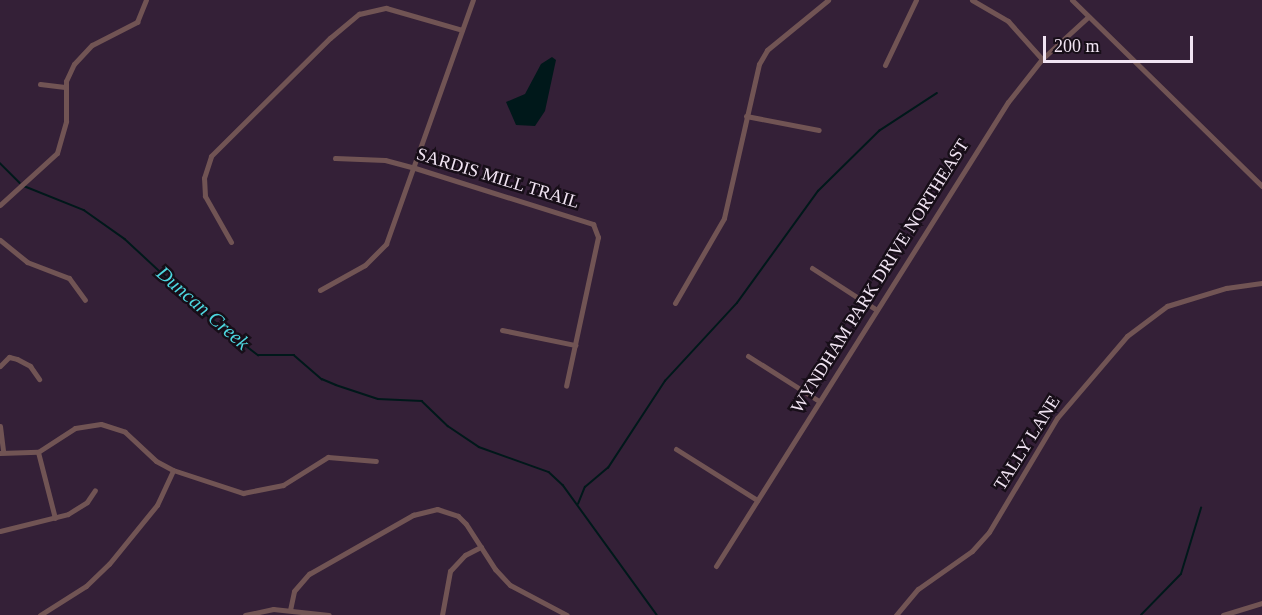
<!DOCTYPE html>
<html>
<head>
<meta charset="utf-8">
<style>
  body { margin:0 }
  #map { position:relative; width:1262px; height:615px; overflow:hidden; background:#342037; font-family:Georgia,serif }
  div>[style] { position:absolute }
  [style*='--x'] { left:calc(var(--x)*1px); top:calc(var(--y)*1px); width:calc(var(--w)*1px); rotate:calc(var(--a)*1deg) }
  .water>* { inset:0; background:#00181a }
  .stream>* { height:1.5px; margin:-0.75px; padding:0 0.75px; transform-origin:0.75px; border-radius:0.75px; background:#00181a }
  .minor>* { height:5px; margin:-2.5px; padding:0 2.5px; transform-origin:2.5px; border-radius:2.5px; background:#715454 }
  span { translate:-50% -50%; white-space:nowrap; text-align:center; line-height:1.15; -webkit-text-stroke:5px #170e18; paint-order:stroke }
  .street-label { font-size:18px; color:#f1e4f3 }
  .water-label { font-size:20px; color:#4dd7e0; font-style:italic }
  .scale { position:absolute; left:1043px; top:36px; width:150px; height:27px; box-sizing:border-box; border:3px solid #f1e4f3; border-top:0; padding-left:8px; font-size:18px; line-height:21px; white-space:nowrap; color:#f1e4f3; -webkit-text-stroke:4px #170e18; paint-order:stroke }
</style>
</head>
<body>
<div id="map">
  <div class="water">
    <div style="clip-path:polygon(552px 57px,556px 60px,545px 111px,535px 126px,516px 125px,506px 102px,525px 94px,541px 64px)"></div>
  </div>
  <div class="stream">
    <div style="--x:0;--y:163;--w:28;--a:45"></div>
    <div style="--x:24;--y:186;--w:65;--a:21.8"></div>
    <div style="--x:84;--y:210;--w:50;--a:35.3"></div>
    <div style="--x:125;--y:239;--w:116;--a:42.9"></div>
    <div style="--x:210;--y:318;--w:61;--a:37.6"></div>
    <div style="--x:258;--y:355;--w:36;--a:0"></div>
    <div style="--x:294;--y:355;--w:37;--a:41"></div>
    <div style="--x:322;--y:379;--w:15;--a:23"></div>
    <div style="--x:336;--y:385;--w:44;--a:18.4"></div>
    <div style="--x:378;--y:399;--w:44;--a:2.6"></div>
    <div style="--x:422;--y:401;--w:36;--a:44"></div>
    <div style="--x:448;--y:426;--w:37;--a:34"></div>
    <div style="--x:479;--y:447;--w:74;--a:19.7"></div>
    <div style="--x:549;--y:472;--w:19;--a:43"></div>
    <div style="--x:563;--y:485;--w:160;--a:54.1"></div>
    <div style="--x:578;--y:504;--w:18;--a:-68"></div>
    <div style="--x:585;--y:487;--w:30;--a:-40"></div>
    <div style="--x:608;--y:468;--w:104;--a:-56.8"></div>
    <div style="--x:665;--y:381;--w:106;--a:-47.3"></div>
    <div style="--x:737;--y:303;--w:138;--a:-54.1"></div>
    <div style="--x:818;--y:191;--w:86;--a:-44.5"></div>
    <div style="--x:879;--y:131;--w:69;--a:-33.2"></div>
    <div style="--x:1141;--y:615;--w:57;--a:-45.7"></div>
    <div style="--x:1181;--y:574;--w:69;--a:-73.1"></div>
  </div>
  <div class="minor">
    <div style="--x:972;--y:0;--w:42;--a:30.3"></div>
    <div style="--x:1008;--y:21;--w:51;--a:48.2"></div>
    <div style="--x:1072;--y:0;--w:266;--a:44.4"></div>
    <div style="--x:885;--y:65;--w:72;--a:-64.5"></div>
    <div style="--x:40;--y:84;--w:25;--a:7"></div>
    <div style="--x:746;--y:116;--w:74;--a:10.9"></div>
    <div style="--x:335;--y:158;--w:50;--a:2.3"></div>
    <div style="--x:385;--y:160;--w:31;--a:15"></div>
    <div style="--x:415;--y:168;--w:187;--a:17.5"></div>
    <div style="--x:593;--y:224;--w:14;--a:69"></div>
    <div style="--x:598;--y:237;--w:152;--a:102.1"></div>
    <div style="--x:0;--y:205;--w:77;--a:-42.4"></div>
    <div style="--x:57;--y:153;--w:33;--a:-74"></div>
    <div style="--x:66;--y:121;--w:40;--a:-90"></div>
    <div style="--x:66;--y:81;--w:19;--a:-65"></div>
    <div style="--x:74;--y:64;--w:26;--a:-47"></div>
    <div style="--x:92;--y:45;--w:51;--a:-27.1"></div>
    <div style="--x:137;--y:22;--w:24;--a:-68"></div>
    <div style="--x:0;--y:240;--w:35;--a:39"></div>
    <div style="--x:27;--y:262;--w:45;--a:20.9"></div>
    <div style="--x:69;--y:278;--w:27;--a:54"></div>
    <div style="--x:231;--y:242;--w:53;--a:-119.5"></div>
    <div style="--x:205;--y:196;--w:18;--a:-93"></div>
    <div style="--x:204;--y:178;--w:23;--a:-72"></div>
    <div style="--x:211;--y:156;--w:168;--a:-44.8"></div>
    <div style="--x:330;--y:38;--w:38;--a:-40"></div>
    <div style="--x:359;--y:14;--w:28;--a:-13"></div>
    <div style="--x:386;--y:8;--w:79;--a:16.1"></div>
    <div style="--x:812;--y:268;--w:77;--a:32.9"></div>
    <div style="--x:320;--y:290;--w:51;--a:-29.1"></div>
    <div style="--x:365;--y:265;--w:30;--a:-45"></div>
    <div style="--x:386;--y:244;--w:259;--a:-70.4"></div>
    <div style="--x:675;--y:303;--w:98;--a:-60"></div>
    <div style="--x:724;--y:218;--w:158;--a:-77.2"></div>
    <div style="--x:759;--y:64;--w:16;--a:-60"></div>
    <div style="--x:767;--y:50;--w:79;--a:-39.3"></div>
    <div style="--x:502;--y:330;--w:75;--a:11.6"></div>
    <div style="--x:748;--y:356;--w:84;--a:32.4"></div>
    <div style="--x:0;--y:366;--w:13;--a:-45"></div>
    <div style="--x:9;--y:357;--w:8;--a:14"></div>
    <div style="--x:17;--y:359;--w:15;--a:28"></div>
    <div style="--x:30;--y:366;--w:16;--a:55"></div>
    <div style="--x:0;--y:426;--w:26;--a:83"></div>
    <div style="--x:676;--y:449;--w:96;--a:32.2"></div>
    <div style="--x:38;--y:452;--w:68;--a:75.6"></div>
    <div style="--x:0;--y:453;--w:38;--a:-2"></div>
    <div style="--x:38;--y:452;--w:44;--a:-33"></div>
    <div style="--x:75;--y:428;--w:26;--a:-9"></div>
    <div style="--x:101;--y:424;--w:25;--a:18"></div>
    <div style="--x:125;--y:432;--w:42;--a:43.1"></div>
    <div style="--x:156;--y:461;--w:19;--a:28"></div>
    <div style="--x:173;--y:470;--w:74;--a:18.2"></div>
    <div style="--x:243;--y:493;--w:41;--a:-11.3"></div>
    <div style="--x:283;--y:485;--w:53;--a:-31.9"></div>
    <div style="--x:328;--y:457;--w:48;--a:4.8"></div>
    <div style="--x:0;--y:531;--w:70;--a:-14"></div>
    <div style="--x:68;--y:514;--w:22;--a:-32"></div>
    <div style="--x:87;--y:502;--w:14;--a:-56"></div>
    <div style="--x:716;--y:566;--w:548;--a:-57.82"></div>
    <div style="--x:1008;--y:102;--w:55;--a:-51.7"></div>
    <div style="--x:1042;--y:59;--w:62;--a:-42.4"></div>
    <div style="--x:290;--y:610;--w:19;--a:-78"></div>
    <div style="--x:294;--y:591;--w:23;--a:-49"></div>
    <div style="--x:309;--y:574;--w:120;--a:-29.6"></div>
    <div style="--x:413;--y:515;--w:25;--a:-14"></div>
    <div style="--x:437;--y:509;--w:22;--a:18"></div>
    <div style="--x:458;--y:516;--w:11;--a:45"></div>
    <div style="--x:466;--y:524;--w:54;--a:57.2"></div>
    <div style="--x:495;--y:569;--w:22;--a:47"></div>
    <div style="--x:510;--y:585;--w:64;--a:27.8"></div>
    <div style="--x:40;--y:615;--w:54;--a:-32.2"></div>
    <div style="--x:86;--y:586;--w:32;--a:-44"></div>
    <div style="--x:109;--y:564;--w:76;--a:-50.9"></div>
    <div style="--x:157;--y:505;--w:38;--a:-65"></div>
    <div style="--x:245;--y:615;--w:29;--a:-12"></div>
    <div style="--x:273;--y:609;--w:56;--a:6.1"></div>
    <div style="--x:442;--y:615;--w:45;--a:-79.7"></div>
    <div style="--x:450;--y:571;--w:22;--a:-47"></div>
    <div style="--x:465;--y:555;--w:18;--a:-27"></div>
    <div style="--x:896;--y:615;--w:34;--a:-50"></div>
    <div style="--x:918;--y:589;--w:66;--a:-35.1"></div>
    <div style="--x:972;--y:551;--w:25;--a:-48"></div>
    <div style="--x:989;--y:532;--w:133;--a:-59.2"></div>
    <div style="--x:1057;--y:418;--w:108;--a:-49.5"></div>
    <div style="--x:1127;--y:336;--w:50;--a:-36.9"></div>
    <div style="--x:1167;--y:306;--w:62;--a:-17"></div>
    <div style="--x:1226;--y:288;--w:36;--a:-8"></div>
    <div style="--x:1223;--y:615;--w:41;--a:-17.1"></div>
  </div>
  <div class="street-label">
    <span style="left:498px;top:178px;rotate:17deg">SARDIS MILL TRAIL</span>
    <span style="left:880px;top:276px;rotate:-58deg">WYNDHAM PARK DRIVE NORTHEAST</span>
    <span style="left:1027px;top:443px;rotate:-58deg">TALLY LANE</span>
  </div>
  <div class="water-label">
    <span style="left:203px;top:308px;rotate:41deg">Duncan Creek</span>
  </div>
  <div class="scale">200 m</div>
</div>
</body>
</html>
